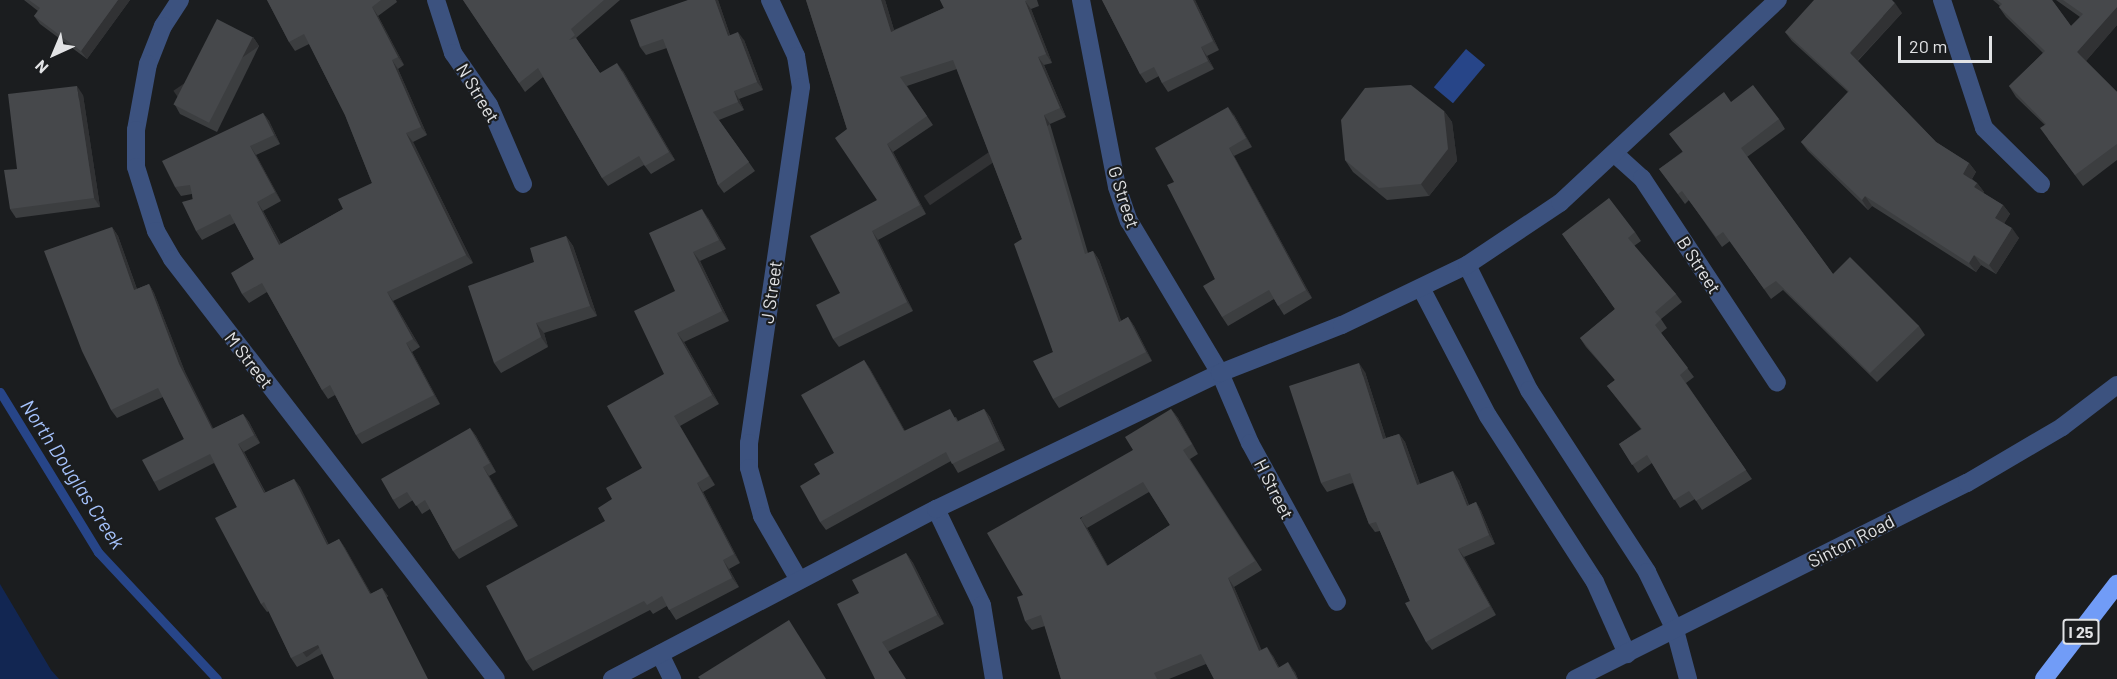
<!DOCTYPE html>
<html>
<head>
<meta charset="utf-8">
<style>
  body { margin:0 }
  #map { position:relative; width:2117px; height:679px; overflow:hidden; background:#1b1d1f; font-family:Barlow,sans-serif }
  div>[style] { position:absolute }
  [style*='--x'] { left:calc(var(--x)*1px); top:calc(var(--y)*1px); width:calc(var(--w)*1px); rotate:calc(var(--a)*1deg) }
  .green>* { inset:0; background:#122652 }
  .water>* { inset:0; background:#274588; transform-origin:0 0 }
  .stream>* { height:9px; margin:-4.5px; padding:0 4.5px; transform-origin:4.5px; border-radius:4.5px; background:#274588 }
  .minor>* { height:18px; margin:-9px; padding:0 9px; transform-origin:9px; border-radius:9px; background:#3c527f }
  .highway>* { height:18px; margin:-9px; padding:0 9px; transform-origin:9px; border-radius:9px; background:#719cf7 }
  .wall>* { inset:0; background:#3c3e40 }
  .shaded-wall>* { inset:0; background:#313234; transform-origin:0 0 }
  .building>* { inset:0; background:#46484b; transform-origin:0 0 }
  span { translate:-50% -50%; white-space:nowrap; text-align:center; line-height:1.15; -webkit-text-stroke:4.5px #1b1d1f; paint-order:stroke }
  .shield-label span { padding:2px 4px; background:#1b1d1f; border:2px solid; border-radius:4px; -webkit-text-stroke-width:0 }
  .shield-label { font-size:16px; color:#e2e3e5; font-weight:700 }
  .street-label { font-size:18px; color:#e2e3e5 }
  .water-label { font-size:20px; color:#a5c2fc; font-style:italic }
  .north { position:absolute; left:24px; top:24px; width:60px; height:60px; -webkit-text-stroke:4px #1b1d1f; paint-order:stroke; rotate:224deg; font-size:16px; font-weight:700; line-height:24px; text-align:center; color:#e2e3e5 }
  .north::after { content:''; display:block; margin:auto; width:21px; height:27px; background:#e2e3e5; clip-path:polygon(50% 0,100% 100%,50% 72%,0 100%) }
  .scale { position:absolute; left:1898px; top:36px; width:94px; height:27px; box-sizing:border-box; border:3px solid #e2e3e5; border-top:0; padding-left:8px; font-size:18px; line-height:21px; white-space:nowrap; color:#e2e3e5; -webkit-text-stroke:4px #1b1d1f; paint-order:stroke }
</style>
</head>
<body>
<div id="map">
  <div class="green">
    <div style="clip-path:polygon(0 584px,51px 670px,59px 679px,0 679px)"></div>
  </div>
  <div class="water">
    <div style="left:1466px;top:49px;width:25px;height:50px;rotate:40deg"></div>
  </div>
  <div class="stream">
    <div style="--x:0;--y:392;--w:188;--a:58.5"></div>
    <div style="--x:98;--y:552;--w:174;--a:46.9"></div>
  </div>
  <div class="minor">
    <div style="--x:180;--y:0;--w:31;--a:123"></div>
    <div style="--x:163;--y:26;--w:41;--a:111.5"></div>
    <div style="--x:148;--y:64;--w:67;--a:100.3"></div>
    <div style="--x:136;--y:130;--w:37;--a:90"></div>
    <div style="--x:136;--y:167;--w:67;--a:72.6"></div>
    <div style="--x:156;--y:231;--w:32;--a:60"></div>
    <div style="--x:172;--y:259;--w:530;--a:52.35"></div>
    <div style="--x:436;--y:0;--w:56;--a:72.2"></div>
    <div style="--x:453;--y:53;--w:63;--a:55.3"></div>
    <div style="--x:489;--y:105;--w:86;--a:66.7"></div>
    <div style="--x:770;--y:0;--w:62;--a:65.1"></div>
    <div style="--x:796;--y:56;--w:31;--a:81"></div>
    <div style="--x:801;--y:87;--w:360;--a:98.3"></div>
    <div style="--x:749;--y:443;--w:25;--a:90"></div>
    <div style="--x:749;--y:468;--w:50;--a:74.8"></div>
    <div style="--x:762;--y:516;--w:74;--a:60"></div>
    <div style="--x:1081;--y:0;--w:190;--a:79.1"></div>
    <div style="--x:1117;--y:187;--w:36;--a:71"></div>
    <div style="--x:1129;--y:221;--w:177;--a:59.1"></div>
    <div style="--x:1220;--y:373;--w:76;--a:66.8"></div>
    <div style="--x:1250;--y:443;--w:181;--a:61.3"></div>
    <div style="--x:1942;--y:0;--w:135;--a:71.8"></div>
    <div style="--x:1984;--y:128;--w:80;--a:44.5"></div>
    <div style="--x:1615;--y:154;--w:36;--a:42"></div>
    <div style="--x:1642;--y:178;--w:245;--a:56.6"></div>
    <div style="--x:1467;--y:265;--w:140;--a:63.6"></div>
    <div style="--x:1529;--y:390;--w:217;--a:57"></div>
    <div style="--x:1647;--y:572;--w:64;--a:64.2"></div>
    <div style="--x:1675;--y:630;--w:51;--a:75.1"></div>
    <div style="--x:1421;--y:288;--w:144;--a:62.4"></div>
    <div style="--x:1488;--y:416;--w:197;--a:57.2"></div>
    <div style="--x:1595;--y:582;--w:79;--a:66"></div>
    <div style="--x:936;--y:509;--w:106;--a:64.4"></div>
    <div style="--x:982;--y:605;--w:75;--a:80.8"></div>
    <div style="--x:660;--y:654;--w:28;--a:64"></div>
    <div style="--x:612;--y:679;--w:366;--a:-27.7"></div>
    <div style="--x:936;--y:509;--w:315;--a:-25.6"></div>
    <div style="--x:1220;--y:373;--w:131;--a:-21.5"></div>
    <div style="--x:1342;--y:325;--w:139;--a:-25.6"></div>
    <div style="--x:1467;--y:265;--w:112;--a:-33.7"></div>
    <div style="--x:1560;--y:203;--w:298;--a:-43"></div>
    <div style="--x:1575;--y:679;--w:438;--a:-26.6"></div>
    <div style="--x:1967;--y:483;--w:110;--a:-30.5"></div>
    <div style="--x:2062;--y:427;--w:69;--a:-37.4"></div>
  </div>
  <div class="highway">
    <div style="--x:2044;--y:679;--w:120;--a:-52.5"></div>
  </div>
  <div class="wall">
    <div style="clip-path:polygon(24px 0,130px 0,87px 59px,40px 24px,34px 16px,38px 11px)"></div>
    <div style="clip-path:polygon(267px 0,396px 0,397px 2px,378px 16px,404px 65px,398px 69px,427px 135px,413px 142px,473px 263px,393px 301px,420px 347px,412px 352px,440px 404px,362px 444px,356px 435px,335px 395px,328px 399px,322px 390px,267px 292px,249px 303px,242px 294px,254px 259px,235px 223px,202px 240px,196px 231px,192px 194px,181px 196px,175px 187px,263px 113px,269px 121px,280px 144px,256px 155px,281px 201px,263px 211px,281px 244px,343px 209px,372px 183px,345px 115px,309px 44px,295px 51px,289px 42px)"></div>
    <div style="clip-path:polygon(463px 0,620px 0,576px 38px,600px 73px,623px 71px,675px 160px,651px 174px,644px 165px,608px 186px,602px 178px,543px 77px,525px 92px)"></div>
    <div style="clip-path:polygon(688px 0,718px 0,730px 35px,744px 40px,763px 90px,739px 99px,744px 110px,719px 120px,755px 171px,724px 193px,718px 185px,667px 48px,646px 55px,640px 47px)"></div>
    <div style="clip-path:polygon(806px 0,885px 0,894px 30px,944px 8px,940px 0,1037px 0,1039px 6px,1031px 9px,1052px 63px,1044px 65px,1066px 117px,1050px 124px,1088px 253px,1093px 251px,1099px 260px,1121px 321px,1128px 317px,1134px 326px,1152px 361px,1059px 408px,1053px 399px,1053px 352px,1022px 239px,957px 69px,907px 86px,933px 125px,893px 152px,926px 214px,878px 240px,913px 311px,839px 347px,833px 339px,840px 293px,877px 200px,847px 129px)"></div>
    <div style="clip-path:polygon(1102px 0,1195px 0,1219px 50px,1207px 56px,1214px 69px,1168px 92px,1162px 83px,1159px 76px,1146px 83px,1140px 74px)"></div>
    <div style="clip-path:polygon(1993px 0,2052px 0,2071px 26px,2080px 17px,2056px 0,2117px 0,2117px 25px,2086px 61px,2117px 92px,2117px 160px,2083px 186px,2048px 139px,2045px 125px,2016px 97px,2009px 86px,2043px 53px,2006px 17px,1999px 7px,2000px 6px)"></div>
    <div style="clip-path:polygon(1902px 13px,1858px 61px,1936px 142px,1969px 163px,1976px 172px,1972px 179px,1977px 183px,1984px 192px,1983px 193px,2003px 205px,2010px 214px,2004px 223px,2019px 238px,1996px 274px,1981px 265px,1976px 272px,1872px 206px,1868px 210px,1808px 151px,1801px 142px,1848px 92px,1792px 41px,1785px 32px)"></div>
    <div style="clip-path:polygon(253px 37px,259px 46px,217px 132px,180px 114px,175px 105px)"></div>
    <div style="clip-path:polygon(83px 95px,100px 207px,16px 218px,10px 209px,17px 169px)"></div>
    <div style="clip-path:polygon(1731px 102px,1779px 119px,1785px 129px,1747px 157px,1833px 274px,1919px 326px,1925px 335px,1877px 382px,1783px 290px,1771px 299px,1730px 241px,1722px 247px,1689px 200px,1685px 204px,1659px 169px,1682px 152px)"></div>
    <div style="clip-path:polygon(1444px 111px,1452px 122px,1457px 161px,1429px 196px,1387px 200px,1353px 172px,1345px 160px)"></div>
    <div style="clip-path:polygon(1234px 115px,1252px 147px,1234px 156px,1312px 298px,1284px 315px,1274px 299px,1228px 326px,1222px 317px,1215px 279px,1174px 182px)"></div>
    <div style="clip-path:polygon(708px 218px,726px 249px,700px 261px,729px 321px,684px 342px,719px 404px,680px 426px,715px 485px,703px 492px,740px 563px,729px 569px,739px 587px,676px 620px,667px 606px,653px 614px,650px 610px,533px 671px,526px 661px,605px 521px,612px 499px,642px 468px,664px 374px,675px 291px)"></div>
    <div style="clip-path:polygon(112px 227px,118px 236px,137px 289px,149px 284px,154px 293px,185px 372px,213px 429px,243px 414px,249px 422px,260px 443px,244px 452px,266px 493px,294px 479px,300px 487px,329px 545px,339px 539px,345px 548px,371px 594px,382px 588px,388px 596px,322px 654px,297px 667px,291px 658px,269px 611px,267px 612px,261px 604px,237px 507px,214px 463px,159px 491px,154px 482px,184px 439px,163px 397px,117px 418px,111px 410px)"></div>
    <div style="clip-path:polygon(1635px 232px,1641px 241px,1634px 246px,1676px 294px,1682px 302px,1661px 319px,1667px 328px,1661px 333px,1694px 377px,1686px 383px,1752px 479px,1702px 510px,1695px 499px,1680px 508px,1652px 463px,1638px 473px,1619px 444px,1641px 429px,1607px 386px,1615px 380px,1586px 347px,1580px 338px,1615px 309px,1562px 234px)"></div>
    <div style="clip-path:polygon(566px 236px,573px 246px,597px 316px,544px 333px,548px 347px,501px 373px,494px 363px,534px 262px)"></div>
    <div style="clip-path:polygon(864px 360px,870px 369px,905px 431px,956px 417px,958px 421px,984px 409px,990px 417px,1005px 450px,958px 473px,951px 461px,826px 530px,820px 522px,820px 474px,834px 453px)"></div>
    <div style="clip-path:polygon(1365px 372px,1386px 438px,1399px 434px,1405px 442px,1420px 484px,1459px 480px,1469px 505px,1476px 502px,1481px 511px,1495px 544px,1464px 557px,1496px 615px,1432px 650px,1426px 642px,1410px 601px,1380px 531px,1375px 532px,1369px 524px,1353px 483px,1327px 492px,1321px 483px)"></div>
    <div style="clip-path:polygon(evenodd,1171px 409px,1178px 418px,1198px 454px,1190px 459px,1262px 570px,1234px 587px,1261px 650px,1273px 656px,1279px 667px,1295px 672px,1298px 679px,1214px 679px,1206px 664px,1169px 679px,1061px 679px,1045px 626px,1032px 630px,1025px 621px,1023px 595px,1133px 450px,1171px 409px,1149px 492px,1170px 525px,1108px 566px,1087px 528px,1149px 492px)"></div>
    <div style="clip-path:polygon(470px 428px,476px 436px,496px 472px,489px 476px,518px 526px,459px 559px,453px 551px,430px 509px,422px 514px,413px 500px,399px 509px,393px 500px)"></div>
    <div style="clip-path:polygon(906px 553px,913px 563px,944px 624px,889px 651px,875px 679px,859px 593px)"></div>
  </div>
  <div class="shaded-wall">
    <div style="clip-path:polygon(118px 0,130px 0,87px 59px,81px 51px)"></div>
    <div style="clip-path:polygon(715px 0,718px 0,733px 44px,728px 36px)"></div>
    <div style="clip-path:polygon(881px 0,885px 0,897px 40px,891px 32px)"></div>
    <div style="clip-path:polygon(1193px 0,1195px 0,1219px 50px,1213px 41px)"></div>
    <div style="clip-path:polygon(1025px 1px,1031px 9px,1052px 63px,1046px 54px)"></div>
    <div style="clip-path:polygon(1895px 3px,1902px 13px,1856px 62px,1850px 53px)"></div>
    <div style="clip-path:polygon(372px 7px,378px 16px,404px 65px,398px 57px)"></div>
    <div style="clip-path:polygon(2117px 7px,2117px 25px,2085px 62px,2077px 52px)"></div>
    <div style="clip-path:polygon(738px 32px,744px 40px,763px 90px,757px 82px)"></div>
    <div style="left:253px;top:37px;width:11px;height:96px;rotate:56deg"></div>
    <div style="clip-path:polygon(1201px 47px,1207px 56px,1214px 69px,1208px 61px)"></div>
    <div style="clip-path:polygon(1038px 57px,1044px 65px,1066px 117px,1060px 108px)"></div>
    <div style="clip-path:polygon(392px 60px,398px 69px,427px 135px,421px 127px)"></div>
    <div style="clip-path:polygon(617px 63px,623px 71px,675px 160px,669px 152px)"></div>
    <div style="clip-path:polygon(77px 86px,83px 95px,100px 207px,94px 198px)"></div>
    <div style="clip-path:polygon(734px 91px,739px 99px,744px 110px,738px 102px)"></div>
    <div style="clip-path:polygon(1228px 107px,1234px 115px,1252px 147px,1246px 138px)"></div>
    <div style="clip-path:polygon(1444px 111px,1452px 122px,1457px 161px,1429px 196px,1421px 184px)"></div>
    <div style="clip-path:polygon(263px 113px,269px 121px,280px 144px,274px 135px)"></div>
    <div style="left:1044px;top:115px;width:11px;height:145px;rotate:56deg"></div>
    <div style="clip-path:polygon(406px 133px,413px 142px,473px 263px,466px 255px)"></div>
    <div style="clip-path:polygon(887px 144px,893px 152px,926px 214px,920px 205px)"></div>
    <div style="clip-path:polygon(250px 146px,256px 155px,281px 201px,275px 192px)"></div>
    <div style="clip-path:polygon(1229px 148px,1234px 156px,1312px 298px,1306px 290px)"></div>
    <div style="clip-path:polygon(1969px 163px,1976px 172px,1969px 183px,1963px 174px)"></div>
    <div style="clip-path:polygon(1977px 183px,1984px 192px,1981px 197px,1974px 187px)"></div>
    <div style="clip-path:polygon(1865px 196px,1872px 206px,1868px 210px,1862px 200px)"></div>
    <div style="clip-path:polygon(257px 202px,263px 211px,286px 254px,279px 245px)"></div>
    <div style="clip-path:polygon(2003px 205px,2010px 214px,2002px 227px,1995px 218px)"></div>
    <div style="clip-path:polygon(702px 209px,708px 218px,726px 249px,719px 240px)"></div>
    <div style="clip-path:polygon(112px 227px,118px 236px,140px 298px,134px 290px)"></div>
    <div style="clip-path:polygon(2012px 228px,2019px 238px,1996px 274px,1989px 265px)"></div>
    <div style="clip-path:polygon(872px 231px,878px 240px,913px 311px,907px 302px)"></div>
    <div style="clip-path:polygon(566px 236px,573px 246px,597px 316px,590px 306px)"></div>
    <div style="clip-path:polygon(1093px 251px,1099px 260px,1125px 331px,1119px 322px)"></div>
    <div style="clip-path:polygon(693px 252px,700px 261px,729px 321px,722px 311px)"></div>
    <div style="clip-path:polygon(1974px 255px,1981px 265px,1976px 272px,1969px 263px)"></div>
    <div style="clip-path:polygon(149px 284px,154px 293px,185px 372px,218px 438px,212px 429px,179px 364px)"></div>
    <div style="clip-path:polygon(387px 292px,393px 301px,420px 347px,413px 339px)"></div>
    <div style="clip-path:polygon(1128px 317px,1134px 326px,1152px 361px,1146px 352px)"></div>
    <div style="clip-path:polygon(536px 323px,544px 333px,548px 347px,541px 337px)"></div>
    <div style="clip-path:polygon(677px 333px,684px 342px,719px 404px,712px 395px)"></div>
    <div style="clip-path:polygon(406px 343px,412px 352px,440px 404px,434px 395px)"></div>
    <div style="clip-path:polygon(864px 360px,870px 369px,910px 440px,904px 431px)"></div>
    <div style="clip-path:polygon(1359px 363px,1365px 372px,1389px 448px,1383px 439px)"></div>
    <div style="clip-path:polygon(984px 409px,990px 417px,1005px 450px,999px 441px)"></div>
    <div style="clip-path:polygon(1171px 409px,1178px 418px,1198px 454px)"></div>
    <div style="clip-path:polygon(243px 414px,249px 422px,260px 443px,254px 435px)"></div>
    <div style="clip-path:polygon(674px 416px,680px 426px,715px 485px,709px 476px)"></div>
    <div style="clip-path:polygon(470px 428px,476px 436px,496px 472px,490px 463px)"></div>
    <div style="clip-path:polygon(1399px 434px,1405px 442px,1423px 493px,1417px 485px)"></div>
    <div style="clip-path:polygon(238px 444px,244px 452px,270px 502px,264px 493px)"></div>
    <div style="clip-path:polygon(483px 467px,489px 476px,518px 526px,512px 518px)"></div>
    <div style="clip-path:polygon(1453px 471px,1459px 480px,1472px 514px,1467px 506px)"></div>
    <div style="clip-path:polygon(294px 479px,300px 487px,333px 554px,327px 545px)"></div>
    <div style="clip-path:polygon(697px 483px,703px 492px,740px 563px,734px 554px)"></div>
    <div style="clip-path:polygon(1476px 502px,1481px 511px,1495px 544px,1489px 535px)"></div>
    <div style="clip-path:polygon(1080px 518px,1087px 528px,1113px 576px,1107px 566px)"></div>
    <div style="clip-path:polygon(339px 539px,345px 548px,376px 602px,370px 594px)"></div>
    <div style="clip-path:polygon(1458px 549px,1464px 557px,1496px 615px,1490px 606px)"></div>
    <div style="clip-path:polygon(906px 553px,913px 563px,944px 624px,937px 615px)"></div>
    <div style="clip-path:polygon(723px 560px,729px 569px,739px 587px,732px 578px)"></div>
    <div style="clip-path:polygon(1228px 578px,1234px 587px,1266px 660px,1259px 651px)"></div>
    <div style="left:382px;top:588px;width:10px;height:102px;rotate:53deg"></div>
    <div style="clip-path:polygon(1267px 647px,1273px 656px,1284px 677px,1278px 668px)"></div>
    <div style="clip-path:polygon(1288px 662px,1295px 672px,1298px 679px,1297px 679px)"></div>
  </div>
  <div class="building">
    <div style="clip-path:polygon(29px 0,118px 0,81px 51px,34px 16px,40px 8px)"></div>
    <div style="clip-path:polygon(267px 0,381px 0,372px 7px,398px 57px,392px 60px,421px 127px,406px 133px,466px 255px,387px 292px,413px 339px,406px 343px,434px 395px,356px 435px,330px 385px,322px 390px,262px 283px,242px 294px,231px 273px,254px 259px,230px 214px,196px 231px,182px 202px,193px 199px,190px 185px,175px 187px,162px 161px,263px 113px,274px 135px,250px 146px,275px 192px,257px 202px,279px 245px,343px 209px,338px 199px,372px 183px,345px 115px,304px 34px,289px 42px)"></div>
    <div style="clip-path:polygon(463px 0,604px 0,571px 29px,575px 35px,569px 40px,576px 38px,600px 73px,617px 63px,669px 152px,645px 166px,639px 156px,602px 178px,538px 68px,519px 83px)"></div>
    <div style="clip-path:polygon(688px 0,715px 0,728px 36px,738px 32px,757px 82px,734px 91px,738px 102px,713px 112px,749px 162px,718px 185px,663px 39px,640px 47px,630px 20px)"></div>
    <div style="clip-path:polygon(806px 0,881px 0,891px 32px,944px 8px,940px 0,1027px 0,1025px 1px,1046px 54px,1038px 57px,1060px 108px,1044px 115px,1085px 254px,1093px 251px,1119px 322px,1128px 317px,1146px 352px,1053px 399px,1033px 361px,1053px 352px,1014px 244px,1022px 239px,953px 60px,900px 77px,927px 116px,887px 144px,920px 205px,872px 231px,907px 302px,833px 339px,816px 305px,840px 293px,810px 236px,877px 200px,835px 138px,847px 129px)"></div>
    <div style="clip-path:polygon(1102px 0,1193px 0,1213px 41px,1201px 47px,1208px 61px,1162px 83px,1154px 67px,1140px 74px)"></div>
    <div style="clip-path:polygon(1814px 0,1892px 0,1895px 3px,1850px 53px,1936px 142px,1969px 163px,1963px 174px,1977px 183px,1974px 187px,2003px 205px,1995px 218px,2012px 228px,1989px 265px,1974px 255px,1969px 263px,1865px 196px,1862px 200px,1801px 142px,1849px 91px,1785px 32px)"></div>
    <div style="clip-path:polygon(1997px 0,2052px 0,2071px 26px,2083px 14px,2063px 0,2117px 0,2117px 7px,2077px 52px,2117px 92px,2117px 144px,2075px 175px,2040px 128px,2046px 124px,2009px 86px,2045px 51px,1999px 7px,2002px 4px)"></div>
    <div style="left:217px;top:19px;width:40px;height:96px;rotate:27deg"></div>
    <div style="clip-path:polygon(1411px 85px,1444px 111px,1448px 149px,1421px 184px,1379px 188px,1345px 160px,1341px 120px,1365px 88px)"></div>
    <div style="clip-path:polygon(1753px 85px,1779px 119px,1741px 148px,1833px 274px,1850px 257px,1919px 326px,1870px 373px,1776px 281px,1764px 289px,1723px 232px,1716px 237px,1682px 191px,1678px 194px,1659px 169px,1683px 152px,1669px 134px,1724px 92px,1731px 102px)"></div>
    <div style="clip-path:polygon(77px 86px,94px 198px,10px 209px,4px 170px,17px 169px,8px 94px)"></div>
    <div style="clip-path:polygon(1228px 107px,1246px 138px,1229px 148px,1306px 290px,1278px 306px,1269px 290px,1222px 317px,1203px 286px,1215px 279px,1167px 185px,1174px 182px,1155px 148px)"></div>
    <div style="clip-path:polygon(1609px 198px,1635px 232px,1628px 238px,1676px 294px,1655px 312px,1661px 319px,1655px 325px,1688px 368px,1680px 375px,1746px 470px,1696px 501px,1689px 491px,1674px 500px,1647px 455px,1632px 465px,1619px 444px,1642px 429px,1607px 386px,1615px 380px,1580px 338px,1615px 309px,1562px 234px)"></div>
    <div style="clip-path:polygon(702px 209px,719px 240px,693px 252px,722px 311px,677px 333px,712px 395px,674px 416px,709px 476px,697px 483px,734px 554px,723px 560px,732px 578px,669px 610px,662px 596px,647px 605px,644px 601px,526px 661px,486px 586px,605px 521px,598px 508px,612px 499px,606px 488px,642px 468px,607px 406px,664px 374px,634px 311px,675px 291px,649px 233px)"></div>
    <div style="clip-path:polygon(112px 227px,134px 290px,149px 284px,179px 364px,212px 429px,243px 414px,254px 435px,238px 444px,264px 493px,294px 479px,327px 545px,339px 539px,370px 594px,382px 588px,428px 679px,334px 679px,318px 645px,291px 658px,264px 602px,261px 604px,215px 518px,237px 507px,210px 454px,154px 482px,142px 460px,184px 439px,158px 388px,111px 410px,82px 351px,44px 251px)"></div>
    <div style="clip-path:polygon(566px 236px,590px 306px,536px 323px,541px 337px,494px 363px,468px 286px,534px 262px,530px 248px)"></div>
    <div style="clip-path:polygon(864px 360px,904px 431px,950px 409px,957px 422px,984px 409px,999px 441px,952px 464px,946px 452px,820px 522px,800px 486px,820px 474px,814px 464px,834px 453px,801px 395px)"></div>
    <div style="clip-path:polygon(1359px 363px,1383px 439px,1399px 434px,1417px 485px,1453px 471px,1467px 506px,1476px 502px,1489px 535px,1458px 549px,1490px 606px,1426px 642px,1405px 603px,1410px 601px,1376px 522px,1369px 524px,1350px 473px,1321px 483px,1289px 386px)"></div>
    <div style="clip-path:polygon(evenodd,1171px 409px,1192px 444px,1183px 450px,1255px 561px,1228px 578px,1259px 651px,1267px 647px,1278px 668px,1288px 662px,1297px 679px,1214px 679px,1201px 654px,1154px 673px,1157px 679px,1061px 679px,1041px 615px,1025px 621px,1017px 597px,1023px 595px,987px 533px,1133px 450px,1125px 437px,1171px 409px,1143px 482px,1170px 525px,1107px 566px,1080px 518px,1143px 482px)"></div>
    <div style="clip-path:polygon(470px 428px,490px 463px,483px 467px,512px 518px,453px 551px,425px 500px,416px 506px,407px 492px,393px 500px,381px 479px)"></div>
    <div style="clip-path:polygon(906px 553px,937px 615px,882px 642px,906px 679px,875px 679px,837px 604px,859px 593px,852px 580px)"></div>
    <div style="clip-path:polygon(789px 620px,826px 679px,700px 679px,698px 677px)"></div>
  </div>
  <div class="shield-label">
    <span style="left:2081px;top:632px">I 25</span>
  </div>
  <div class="street-label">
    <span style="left:478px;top:93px;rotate:59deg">N Street</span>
    <span style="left:1124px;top:197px;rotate:72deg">G Street</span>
    <span style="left:1699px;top:265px;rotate:57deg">B Street</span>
    <span style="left:771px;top:292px;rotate:-82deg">J Street</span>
    <span style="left:249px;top:360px;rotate:52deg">M Street</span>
    <span style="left:1274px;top:489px;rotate:63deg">H Street</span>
    <span style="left:1851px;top:541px;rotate:-27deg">Sinton Road</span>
  </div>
  <div class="water-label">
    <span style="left:73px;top:474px;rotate:57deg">North Douglas Creek</span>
  </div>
  <div class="north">N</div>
  <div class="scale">20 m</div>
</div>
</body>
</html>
